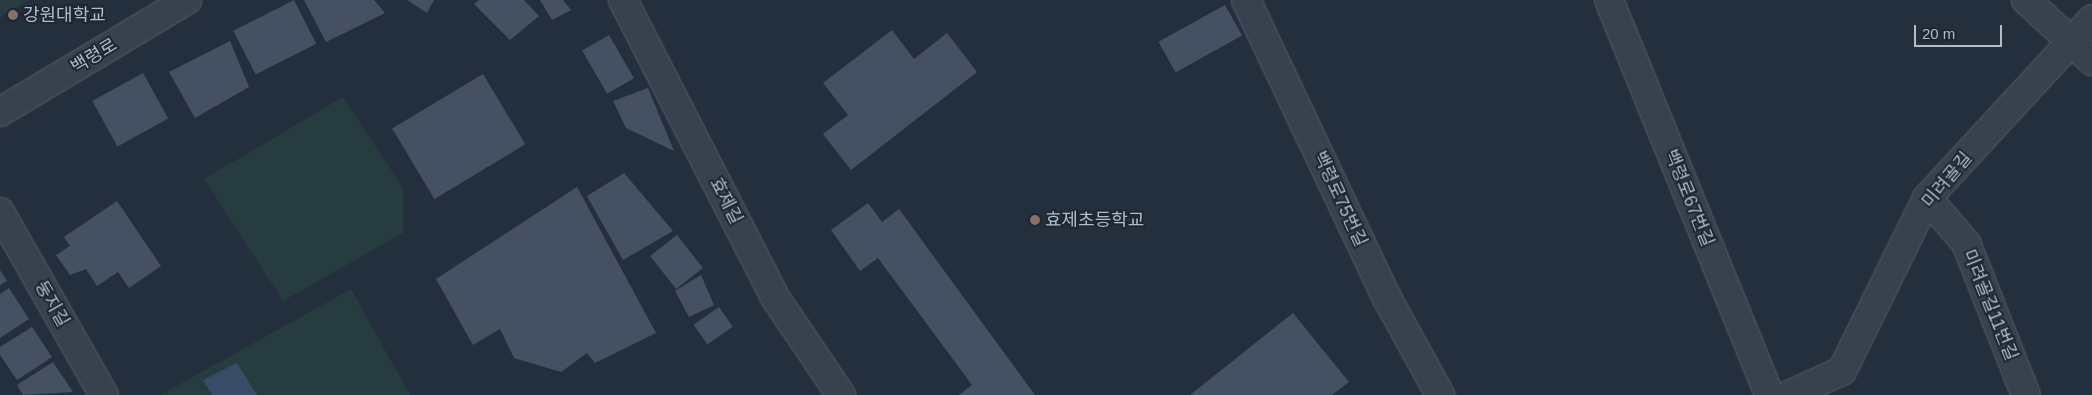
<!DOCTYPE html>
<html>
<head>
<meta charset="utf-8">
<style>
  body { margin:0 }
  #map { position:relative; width:2092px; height:395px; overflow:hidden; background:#242f3e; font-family:Arial,"Noto Sans KR",sans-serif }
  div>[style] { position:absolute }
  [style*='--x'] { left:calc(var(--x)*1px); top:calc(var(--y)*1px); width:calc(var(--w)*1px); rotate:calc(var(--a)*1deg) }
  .green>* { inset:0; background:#263c3f }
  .water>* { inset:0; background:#394c67 }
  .building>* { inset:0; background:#455162; transform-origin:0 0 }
  .roads { filter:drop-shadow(0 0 1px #565f6c) drop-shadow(0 0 1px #565f6c) }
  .minor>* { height:28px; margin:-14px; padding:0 14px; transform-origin:14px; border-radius:14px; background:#38414e }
  .dots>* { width:14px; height:14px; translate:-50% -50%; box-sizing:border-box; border:2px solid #1d2633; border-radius:50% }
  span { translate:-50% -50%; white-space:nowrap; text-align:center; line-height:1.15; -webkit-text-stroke:4px #1d2633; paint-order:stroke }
  .poi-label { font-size:18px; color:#b4bcc9 }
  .left { translate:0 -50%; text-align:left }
  .street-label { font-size:18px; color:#b4bcc9 }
  .scale { position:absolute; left:1914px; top:25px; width:88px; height:22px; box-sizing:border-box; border:2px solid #b4bcc9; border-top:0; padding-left:6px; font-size:15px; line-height:18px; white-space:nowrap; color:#b4bcc9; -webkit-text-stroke:4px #1d2633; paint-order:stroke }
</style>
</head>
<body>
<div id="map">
  <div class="green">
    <div style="clip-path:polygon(0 0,29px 0,0 17px)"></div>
    <div style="clip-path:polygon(343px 97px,403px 188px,403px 233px,283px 301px,204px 179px)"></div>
    <div style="clip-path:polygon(351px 289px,410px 395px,160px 395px)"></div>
  </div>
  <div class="water">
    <div style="clip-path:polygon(237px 363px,257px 395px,212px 395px,203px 380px)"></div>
  </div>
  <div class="building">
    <div style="left:294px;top:0;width:49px;height:68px;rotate:63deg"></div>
    <div style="clip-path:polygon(304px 0,374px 0,385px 13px,326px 42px)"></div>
    <div style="clip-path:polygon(407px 0,434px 0,427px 13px)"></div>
    <div style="clip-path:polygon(479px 0,524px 0,539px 16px,510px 40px,474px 4px)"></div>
    <div style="clip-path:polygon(540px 0,563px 0,571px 10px,552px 20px)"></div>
    <div style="left:1225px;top:5px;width:35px;height:76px;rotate:61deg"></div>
    <div style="clip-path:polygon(892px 30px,914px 59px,947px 33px,977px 72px,851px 170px,823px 134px,848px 115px,823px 83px)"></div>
    <div style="left:609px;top:35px;width:50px;height:31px;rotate:60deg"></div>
    <div style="clip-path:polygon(230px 41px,249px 87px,195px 118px,169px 72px)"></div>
    <div style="left:143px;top:73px;width:52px;height:58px;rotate:61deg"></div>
    <div style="left:483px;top:74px;width:82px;height:106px;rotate:59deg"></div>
    <div style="clip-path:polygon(648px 88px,674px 151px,626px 128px,613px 101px)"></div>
    <div style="clip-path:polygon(624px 173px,673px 231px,623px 260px,587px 196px)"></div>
    <div style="clip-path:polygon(577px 187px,656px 333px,595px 363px,587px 353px,561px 372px,514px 358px,500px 329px,473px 345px,436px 279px)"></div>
    <div style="clip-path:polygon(117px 201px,161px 266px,129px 288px,118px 272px,97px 286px,86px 269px,70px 275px,56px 255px,70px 246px,64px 237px)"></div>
    <div style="clip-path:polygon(868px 203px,882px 222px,899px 209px,1035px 395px,959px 395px,972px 385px,878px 258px,860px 271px,831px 230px)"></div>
    <div style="left:677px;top:235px;width:42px;height:34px;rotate:52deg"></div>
    <div style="clip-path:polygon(0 270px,7px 281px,0 285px)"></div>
    <div style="clip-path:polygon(701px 275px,714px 305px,689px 317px,675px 291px)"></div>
    <div style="clip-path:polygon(9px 288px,29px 319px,0 338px,0 294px)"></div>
    <div style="left:719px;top:307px;width:24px;height:31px;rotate:55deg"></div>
    <div style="clip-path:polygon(1293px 313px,1349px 382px,1332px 395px,1190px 395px)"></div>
    <div style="clip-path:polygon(32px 327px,52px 357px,17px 380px,0 355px,0 347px)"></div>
    <div style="clip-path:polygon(53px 362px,73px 392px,23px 395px,17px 385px)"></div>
  </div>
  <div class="roads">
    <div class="minor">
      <div style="--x:623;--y:0;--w:336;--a:62.9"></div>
      <div style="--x:776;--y:299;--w:116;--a:55.9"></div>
      <div style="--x:1246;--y:0;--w:330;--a:64.7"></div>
      <div style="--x:1387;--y:298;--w:111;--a:61.3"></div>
      <div style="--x:1609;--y:0;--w:426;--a:67.9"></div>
      <div style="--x:2026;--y:0;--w:90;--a:42.7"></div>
      <div style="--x:0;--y:112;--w:218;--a:-30.9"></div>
      <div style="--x:1927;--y:198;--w:60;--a:49.1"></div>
      <div style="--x:1966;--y:243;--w:163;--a:68.5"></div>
      <div style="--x:0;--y:212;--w:210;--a:60.4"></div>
      <div style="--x:1789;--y:395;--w:58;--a:-24.4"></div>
      <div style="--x:1842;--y:371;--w:193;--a:-63.8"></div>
      <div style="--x:1927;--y:198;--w:243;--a:-47.3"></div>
    </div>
  </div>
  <div class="dots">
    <div style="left:13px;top:15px;background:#8d6e63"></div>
    <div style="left:1035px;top:220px;background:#8d6e63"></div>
  </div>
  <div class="poi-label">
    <span class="left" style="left:23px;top:15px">강원대학교</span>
    <span class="left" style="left:1045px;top:220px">효제초등학교</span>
  </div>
  <div class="street-label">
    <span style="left:94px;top:56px;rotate:-31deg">백령로</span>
    <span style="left:1947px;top:180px;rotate:-50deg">미려골길</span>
    <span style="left:1689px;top:198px;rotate:68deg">백령로67번길</span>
    <span style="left:1340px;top:199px;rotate:65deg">백령로75번길</span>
    <span style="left:726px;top:201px;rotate:63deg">효제길</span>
    <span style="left:52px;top:304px;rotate:60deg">둥지길</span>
    <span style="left:1990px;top:305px;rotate:68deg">미려골길11번길</span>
  </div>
  <div class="scale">20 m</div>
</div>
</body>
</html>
